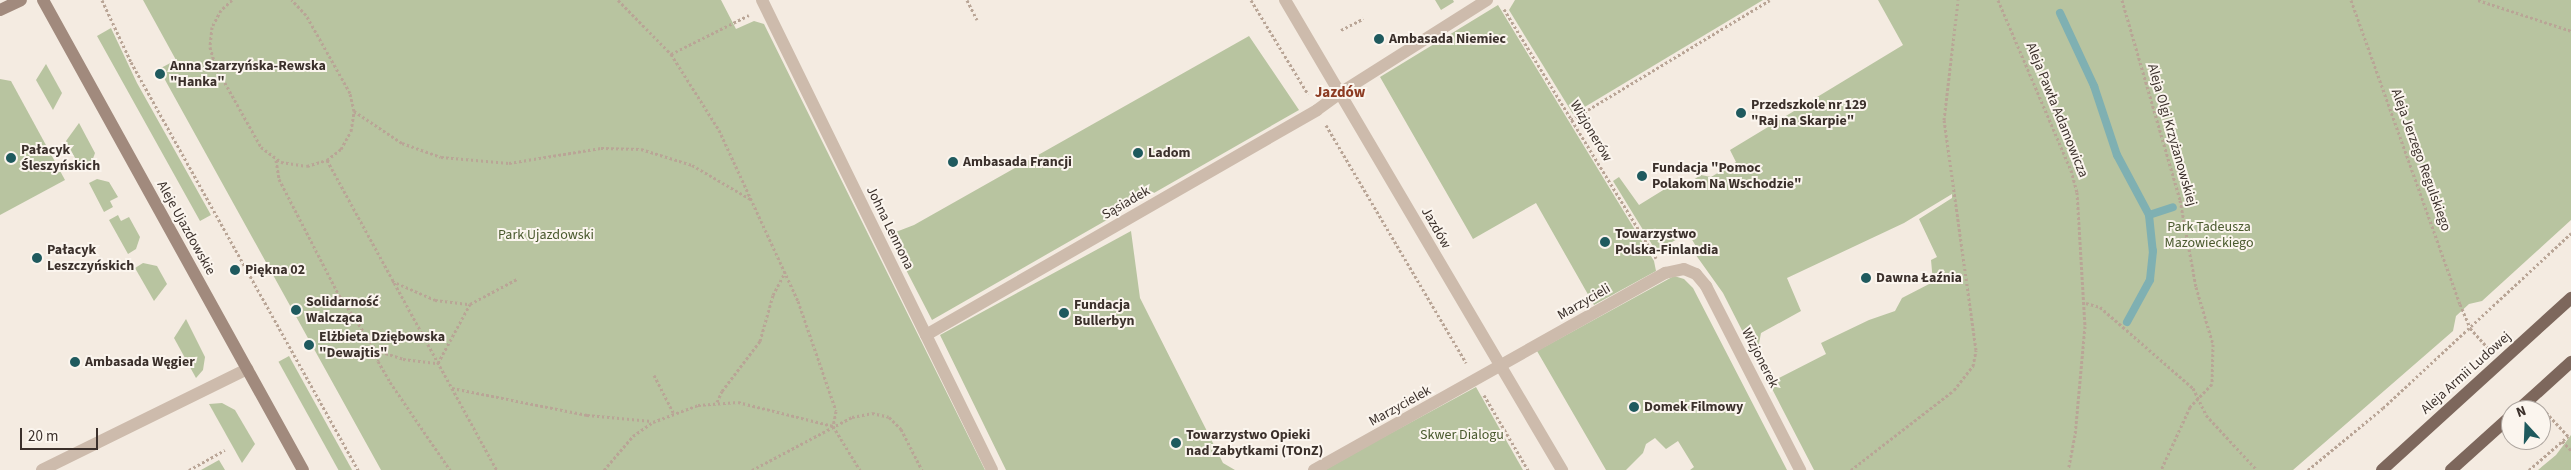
<!DOCTYPE html>
<html>
<head>
<meta charset="utf-8">
<style>
  body { margin:0 }
  #map { position:relative; width:2571px; height:470px; overflow:hidden; background:#f4ebe1; font-family:"Source Sans 3",sans-serif }
  div>[style] { position:absolute }
  [style*='--x'] { left:calc(var(--x)*1px); top:calc(var(--y)*1px); width:calc(var(--w)*1px); rotate:calc(var(--a)*1deg) }
  .green>* { inset:0; background:#b8c4a0; transform-origin:0 0 }
  .stream>* { height:8px; margin:-4px; padding:0 4px; transform-origin:4px; border-radius:4px; background:#7fb0b2 }
  .path>* { height:3px; margin-top:-1.5px; transform-origin:0; background:repeating-linear-gradient(90deg,#b9a596 0 2.5px,transparent 0 5px) }
  .lane>* { height:12px; margin:-6px; padding:0 6px; transform-origin:6px; border-radius:6px; background:#cdbbac }
  .street>* { height:12px; margin:-6px; padding:0 6px; transform-origin:6px; border-radius:6px; background:#cdbbac }
  .secondary>* { height:12px; margin:-6px; padding:0 6px; transform-origin:6px; border-radius:6px; background:#a18a7d }
  .primary>* { height:12px; margin:-6px; padding:0 6px; transform-origin:6px; border-radius:6px; background:#7d675c }
  .primary-bridge>* { height:12px; margin:-6px; padding:0 6px; transform-origin:6px; border-radius:6px; background:#7d675c }
  .dots>* { width:14px; height:14px; translate:-50% -50%; box-sizing:border-box; border:2px solid #fbf5ee; border-radius:50% }
  span { translate:-50% -50%; white-space:nowrap; text-align:center; line-height:1.15; -webkit-text-stroke:4px #fbf5ee; paint-order:stroke }
  .poi-label { font-size:14px; color:#3b302b; font-weight:700 }
  .left { translate:0 -50%; text-align:left }
  .street-label { font-size:14px; color:#3b302b }
  .park-label { font-size:14px; color:#4a5a2e }
  .neighbourhood-label { font-size:15px; color:#8c3b22; font-weight:700 }
  .north { position:absolute; left:2501px; top:400px; width:50px; height:50px; box-sizing:border-box; background:#fbf5ee; border:1px solid #aea6a0; border-radius:50%; rotate:340deg; font-size:14px; font-weight:700; line-height:20px; text-align:center; color:#3b302b }
  .north::after { content:''; display:block; margin:auto; width:18px; height:22px; background:#1f5a5e; clip-path:polygon(50% 0,100% 100%,50% 72%,0 100%) }
  .scale { position:absolute; left:20px; top:428px; width:78px; height:22px; box-sizing:border-box; border:2px solid #3b302b; border-top:0; padding-left:6px; font-size:15px; line-height:18px; white-space:nowrap; color:#3b302b; -webkit-text-stroke:4px #fbf5ee; paint-order:stroke }
</style>
</head>
<body>
<div id="map">
  <div class="green">
    <div style="clip-path:polygon(143px 0,721px 0,736px 29px,754px 21px,764px 24px,985px 470px,381px 470px,159px 69px,176px 60px)"></div>
    <div style="clip-path:polygon(1435px 0,1453px 0,1454px 2px,1441px 10px)"></div>
    <div style="clip-path:polygon(1515px 0,1763px 0,1573px 114px,1509px 10px)"></div>
    <div style="clip-path:polygon(1878px 0,2571px 0,2571px 220px,2482px 301px,2469px 304px,2456px 316px,2453px 331px,2293px 470px,1814px 470px,1769px 383px,1826px 354px,1821px 343px,1869px 320px,1895px 311px,1902px 298px,1933px 282px,1931px 260px,1937px 257px,1919px 219px,1952px 198px,1952px 194px,1904px 223px,1787px 278px,1801px 311px,1761px 333px,1758px 349px,1753px 352px,1723px 293px,1693px 251px,1697px 248px,1688px 233px,1656px 251px,1613px 181px,1619px 177px,1639px 205px,1673px 184px,1677px 190px,1701px 175px,1711px 177px,1736px 162px,1730px 150px,1903px 45px)"></div>
    <div style="clip-path:polygon(1498px 5px,1654px 261px,1656px 271px,1594px 305px,1536px 203px,1473px 239px,1380px 77px)"></div>
    <div style="clip-path:polygon(111px 28px,137px 83px,211px 215px,200px 221px,97px 36px)"></div>
    <div style="clip-path:polygon(1249px 36px,1299px 110px,932px 320px,888px 235px,914px 225px)"></div>
    <div style="clip-path:polygon(46px 64px,62px 93px,53px 110px,36px 80px)"></div>
    <div style="clip-path:polygon(0 79px,11px 81px,65px 180px,0 215px)"></div>
    <div style="clip-path:polygon(79px 123px,95px 153px,90px 167px,82px 171px,66px 141px)"></div>
    <div style="clip-path:polygon(97px 179px,109px 182px,118px 197px,110px 201px,113px 207px,104px 212px,89px 183px)"></div>
    <div style="clip-path:polygon(118px 215px,121px 221px,129px 217px,140px 237px,136px 249px,128px 254px,109px 220px)"></div>
    <div style="clip-path:polygon(1131px 231px,1140px 298px,1223px 463px,1235px 470px,1006px 470px,940px 335px)"></div>
    <div style="clip-path:polygon(143px 263px,157px 266px,167px 284px,154px 301px,135px 268px)"></div>
    <div style="clip-path:polygon(1674px 276px,1684px 279px,1693px 288px,1787px 470px,1690px 470px,1694px 467px,1678px 441px,1666px 449px,1655px 438px,1646px 444px,1643px 453px,1626px 470px,1606px 470px,1537px 351px)"></div>
    <div style="clip-path:polygon(186px 319px,205px 357px,203px 370px,196px 378px,174px 338px)"></div>
    <div style="left:289px;top:356px;width:130px;height:12px;rotate:61deg"></div>
    <div style="clip-path:polygon(1476px 387px,1523px 470px,1325px 470px,1380px 439px)"></div>
    <div style="clip-path:polygon(222px 403px,235px 410px,255px 444px,242px 463px,209px 404px)"></div>
    <div style="clip-path:polygon(2571px 435px,2571px 470px,2538px 470px,2556px 455px)"></div>
    <div style="clip-path:polygon(219px 460px,225px 470px,201px 470px)"></div>
  </div>
  <div class="stream">
    <div style="--x:2060;--y:13;--w:81;--a:65"></div>
    <div style="--x:2094;--y:86;--w:73;--a:71.6"></div>
    <div style="--x:2117;--y:155;--w:68;--a:61.9"></div>
    <div style="--x:2149;--y:215;--w:36;--a:84"></div>
    <div style="--x:2153;--y:251;--w:29;--a:96"></div>
    <div style="--x:2150;--y:280;--w:48;--a:118.7"></div>
    <div style="--x:2149;--y:215;--w:25;--a:-18"></div>
  </div>
  <div class="path">
    <div style="--x:102;--y:0;--w:68;--a:64.9"></div>
    <div style="--x:131;--y:62;--w:467;--a:60.9"></div>
    <div style="--x:232;--y:0;--w:15;--a:138"></div>
    <div style="--x:221;--y:10;--w:19;--a:118"></div>
    <div style="--x:212;--y:27;--w:20;--a:96"></div>
    <div style="--x:210;--y:47;--w:19;--a:74"></div>
    <div style="--x:215;--y:65;--w:94;--a:60.7"></div>
    <div style="--x:261;--y:147;--w:25;--a:37"></div>
    <div style="--x:281;--y:162;--w:26;--a:9"></div>
    <div style="--x:307;--y:166;--w:21;--a:-17"></div>
    <div style="--x:327;--y:160;--w:18;--a:-38"></div>
    <div style="--x:341;--y:149;--w:21;--a:-61"></div>
    <div style="--x:351;--y:131;--w:20;--a:-81"></div>
    <div style="--x:354;--y:111;--w:18;--a:-103"></div>
    <div style="--x:350;--y:93;--w:90;--a:-119.4"></div>
    <div style="--x:306;--y:15;--w:21;--a:-133"></div>
    <div style="--x:618;--y:0;--w:76;--a:45.5"></div>
    <div style="--x:671;--y:54;--w:90;--a:57.7"></div>
    <div style="--x:719;--y:130;--w:188;--a:65.2"></div>
    <div style="--x:798;--y:301;--w:116;--a:70.9"></div>
    <div style="--x:836;--y:411;--w:15;--a:101"></div>
    <div style="--x:967;--y:0;--w:22;--a:63"></div>
    <div style="--x:1251;--y:0;--w:110;--a:58.8"></div>
    <div style="--x:1998;--y:0;--w:185;--a:66.8"></div>
    <div style="--x:2071;--y:170;--w:23;--a:75"></div>
    <div style="--x:2077;--y:192;--w:134;--a:86.6"></div>
    <div style="--x:2085;--y:326;--w:109;--a:95.2"></div>
    <div style="--x:2075;--y:435;--w:36;--a:101"></div>
    <div style="--x:2122;--y:0;--w:208;--a:73.8"></div>
    <div style="--x:2180;--y:200;--w:88;--a:79.6"></div>
    <div style="--x:2196;--y:287;--w:59;--a:73.4"></div>
    <div style="--x:2213;--y:344;--w:40;--a:91.4"></div>
    <div style="--x:2212;--y:384;--w:32;--a:134"></div>
    <div style="--x:2190;--y:407;--w:69;--a:114.7"></div>
    <div style="--x:2351;--y:0;--w:323;--a:70.3"></div>
    <div style="--x:2460;--y:304;--w:26;--a:67"></div>
    <div style="--x:2470;--y:328;--w:28;--a:48"></div>
    <div style="--x:2478;--y:0;--w:98;--a:18.4"></div>
    <div style="--x:1504;--y:9;--w:292;--a:58.6"></div>
    <div style="--x:1341;--y:30;--w:25;--a:-27"></div>
    <div style="--x:671;--y:54;--w:87;--a:-26.6"></div>
    <div style="--x:354;--y:111;--w:58;--a:33.7"></div>
    <div style="--x:402;--y:143;--w:41;--a:19.7"></div>
    <div style="--x:441;--y:157;--w:68;--a:5"></div>
    <div style="--x:509;--y:163;--w:93;--a:-9.3"></div>
    <div style="--x:601;--y:148;--w:40;--a:1.4"></div>
    <div style="--x:641;--y:149;--w:53;--a:17.4"></div>
    <div style="--x:692;--y:165;--w:69;--a:30.3"></div>
    <div style="--x:1571;--y:120;--w:232;--a:-31.1"></div>
    <div style="--x:1326;--y:125;--w:276;--a:59.5"></div>
    <div style="--x:276;--y:160;--w:19;--a:81"></div>
    <div style="--x:279;--y:179;--w:131;--a:62.7"></div>
    <div style="--x:339;--y:295;--w:66;--a:56.1"></div>
    <div style="--x:376;--y:350;--w:11;--a:80"></div>
    <div style="--x:378;--y:361;--w:24;--a:60"></div>
    <div style="--x:390;--y:382;--w:107;--a:55.7"></div>
    <div style="--x:327;--y:160;--w:354;--a:61.3"></div>
    <div style="--x:392;--y:281;--w:47;--a:23.8"></div>
    <div style="--x:435;--y:300;--w:35;--a:7"></div>
    <div style="--x:2086;--y:303;--w:15;--a:16"></div>
    <div style="--x:2100;--y:307;--w:123;--a:41.1"></div>
    <div style="--x:2193;--y:388;--w:30;--a:64"></div>
    <div style="--x:2206;--y:415;--w:75;--a:47.2"></div>
    <div style="--x:376;--y:350;--w:28;--a:18"></div>
    <div style="--x:403;--y:359;--w:35;--a:7"></div>
    <div style="--x:438;--y:363;--w:67;--a:-61.5"></div>
    <div style="--x:470;--y:304;--w:53;--a:-28"></div>
    <div style="--x:654;--y:375;--w:42;--a:62.8"></div>
    <div style="--x:452;--y:388;--w:138;--a:11.3"></div>
    <div style="--x:587;--y:415;--w:65;--a:5.3"></div>
    <div style="--x:1484;--y:395;--w:87;--a:59.6"></div>
    <div style="--x:717;--y:402;--w:12;--a:-66"></div>
    <div style="--x:722;--y:391;--w:63;--a:-52.8"></div>
    <div style="--x:760;--y:341;--w:48;--a:-74.2"></div>
    <div style="--x:773;--y:295;--w:26;--a:-62"></div>
    <div style="--x:2562;--y:441;--w:13;--a:45"></div>
    <div style="--x:189;--y:470;--w:41;--a:-29.1"></div>
    <div style="--x:604;--y:470;--w:45;--a:-49.5"></div>
    <div style="--x:633;--y:436;--w:24;--a:-35"></div>
    <div style="--x:653;--y:422;--w:48;--a:-20.7"></div>
    <div style="--x:698;--y:405;--w:40;--a:-4.3"></div>
    <div style="--x:738;--y:402;--w:98;--a:14.2"></div>
    <div style="--x:833;--y:426;--w:52;--a:58.5"></div>
    <div style="--x:752;--y:470;--w:113;--a:-27.9"></div>
    <div style="--x:852;--y:417;--w:20;--a:-11"></div>
    <div style="--x:872;--y:413;--w:17;--a:13"></div>
    <div style="--x:889;--y:417;--w:17;--a:45"></div>
    <div style="--x:901;--y:429;--w:46;--a:62.9"></div>
    <div style="--x:1851;--y:470;--w:130;--a:-37.8"></div>
    <div style="--x:1954;--y:390;--w:31;--a:-52"></div>
    <div style="--x:1973;--y:366;--w:16;--a:-79"></div>
    <div style="--x:1976;--y:350;--w:232;--a:-97.9"></div>
    <div style="--x:1944;--y:120;--w:121;--a:-83.3"></div>
    <div style="--x:2308;--y:470;--w:97;--a:-39.6"></div>
    <div style="--x:2383;--y:408;--w:257;--a:-42.9"></div>
    <div style="--x:2529;--y:470;--w:52;--a:-41.1"></div>
    <div style="--x:2568;--y:436;--w:34;--a:-133"></div>
  </div>
  <div class="lane">
    <div style="--x:1340;--y:93;--w:174;--a:-32.3"></div>
  </div>
  <div class="street">
    <div style="--x:762;--y:0;--w:523;--a:63.92"></div>
    <div style="--x:1285;--y:0;--w:546;--a:59.49"></div>
    <div style="--x:926;--y:335;--w:451;--a:-29.9"></div>
    <div style="--x:1317;--y:110;--w:29;--a:-36"></div>
    <div style="--x:42;--y:470;--w:229;--a:-26.2"></div>
    <div style="--x:1314;--y:470;--w:403;--a:-29.3"></div>
    <div style="--x:1665;--y:273;--w:19;--a:-12"></div>
    <div style="--x:1684;--y:269;--w:13;--a:23"></div>
    <div style="--x:1696;--y:274;--w:16;--a:50"></div>
    <div style="--x:1706;--y:286;--w:207;--a:62.9"></div>
  </div>
  <div class="secondary">
    <div style="--x:43;--y:0;--w:537;--a:61.05"></div>
    <div style="--x:0;--y:10;--w:23;--a:-25"></div>
  </div>
  <div class="primary">
    <div style="--x:2451;--y:470;--w:81;--a:-42"></div>
  </div>
  <div class="primary-bridge">
    <div style="--x:2518;--y:410;--w:72;--a:-42.2"></div>
    <div style="--x:2382;--y:470;--w:256;--a:-42.3"></div>
  </div>
  <div class="dots">
    <div style="left:1379px;top:39px;background:#1f5a5e"></div>
    <div style="left:160px;top:74px;background:#1f5a5e"></div>
    <div style="left:1741px;top:113px;background:#1f5a5e"></div>
    <div style="left:1138px;top:153px;background:#1f5a5e"></div>
    <div style="left:11px;top:158px;background:#1f5a5e"></div>
    <div style="left:953px;top:162px;background:#1f5a5e"></div>
    <div style="left:1642px;top:176px;background:#1f5a5e"></div>
    <div style="left:1605px;top:242px;background:#1f5a5e"></div>
    <div style="left:37px;top:258px;background:#1f5a5e"></div>
    <div style="left:235px;top:270px;background:#1f5a5e"></div>
    <div style="left:1866px;top:278px;background:#1f5a5e"></div>
    <div style="left:296px;top:310px;background:#1f5a5e"></div>
    <div style="left:1064px;top:313px;background:#1f5a5e"></div>
    <div style="left:309px;top:345px;background:#1f5a5e"></div>
    <div style="left:75px;top:362px;background:#1f5a5e"></div>
    <div style="left:1634px;top:407px;background:#1f5a5e"></div>
    <div style="left:1176px;top:443px;background:#1f5a5e"></div>
  </div>
  <div class="poi-label">
    <span class="left" style="left:1389px;top:39px">Ambasada Niemiec</span>
    <span class="left" style="left:170px;top:74px">Anna Szarzyńska-Rewska<br>"Hanka"</span>
    <span class="left" style="left:1751px;top:113px">Przedszkole nr 129<br>"Raj na Skarpie"</span>
    <span class="left" style="left:21px;top:158px">Pałacyk<br>Śleszyńskich</span>
    <span class="left" style="left:1148px;top:153px">Ladom</span>
    <span class="left" style="left:963px;top:162px">Ambasada Francji</span>
    <span class="left" style="left:1652px;top:176px">Fundacja "Pomoc<br>Polakom Na Wschodzie"</span>
    <span class="left" style="left:1615px;top:242px">Towarzystwo<br>Polska-Finlandia</span>
    <span class="left" style="left:47px;top:258px">Pałacyk<br>Leszczyńskich</span>
    <span class="left" style="left:245px;top:270px">Piękna 02</span>
    <span class="left" style="left:1876px;top:278px">Dawna Łaźnia</span>
    <span class="left" style="left:306px;top:310px">Solidarność<br>Walcząca</span>
    <span class="left" style="left:1074px;top:313px">Fundacja<br>Bullerbyn</span>
    <span class="left" style="left:319px;top:345px">Elżbieta Dziębowska<br>"Dewajtis"</span>
    <span class="left" style="left:85px;top:362px">Ambasada Węgier</span>
    <span class="left" style="left:1644px;top:407px">Domek Filmowy</span>
    <span class="left" style="left:1186px;top:443px">Towarzystwo Opieki<br>nad Zabytkami (TOnZ)</span>
  </div>
  <div class="street-label">
    <span style="left:2057px;top:110px;rotate:68deg">Aleja Pawła Adamowicza</span>
    <span style="left:1591px;top:131px;rotate:59deg">Wizjonerów</span>
    <span style="left:2172px;top:135px;rotate:74deg">Aleja Olgi Krzyżanowskiej</span>
    <span style="left:2421px;top:160px;rotate:70deg">Aleja Jerzego Regulskiego</span>
    <span style="left:1126px;top:203px;rotate:-30deg">Sąsiadek</span>
    <span style="left:186px;top:228px;rotate:61deg">Aleje Ujazdowskie</span>
    <span style="left:890px;top:228px;rotate:64deg">Johna Lennona</span>
    <span style="left:1436px;top:228px;rotate:60deg">Jazdów</span>
    <span style="left:1584px;top:302px;rotate:-30deg">Marzycieli</span>
    <span style="left:1760px;top:358px;rotate:63deg">Wizjonerek</span>
    <span style="left:2466px;top:373px;rotate:-42deg">Aleja Armii Ludowej</span>
    <span style="left:1400px;top:406px;rotate:-29deg">Marzycielek</span>
  </div>
  <div class="park-label">
    <span style="left:2209px;top:235px">Park Tadeusza<br>Mazowieckiego</span>
    <span style="left:546px;top:235px">Park Ujazdowski</span>
    <span style="left:1462px;top:435px">Skwer Dialogu</span>
  </div>
  <div class="neighbourhood-label">
    <span style="left:1340px;top:93px">Jazdów</span>
  </div>
  <div class="north">N</div>
  <div class="scale">20 m</div>
</div>
</body>
</html>
